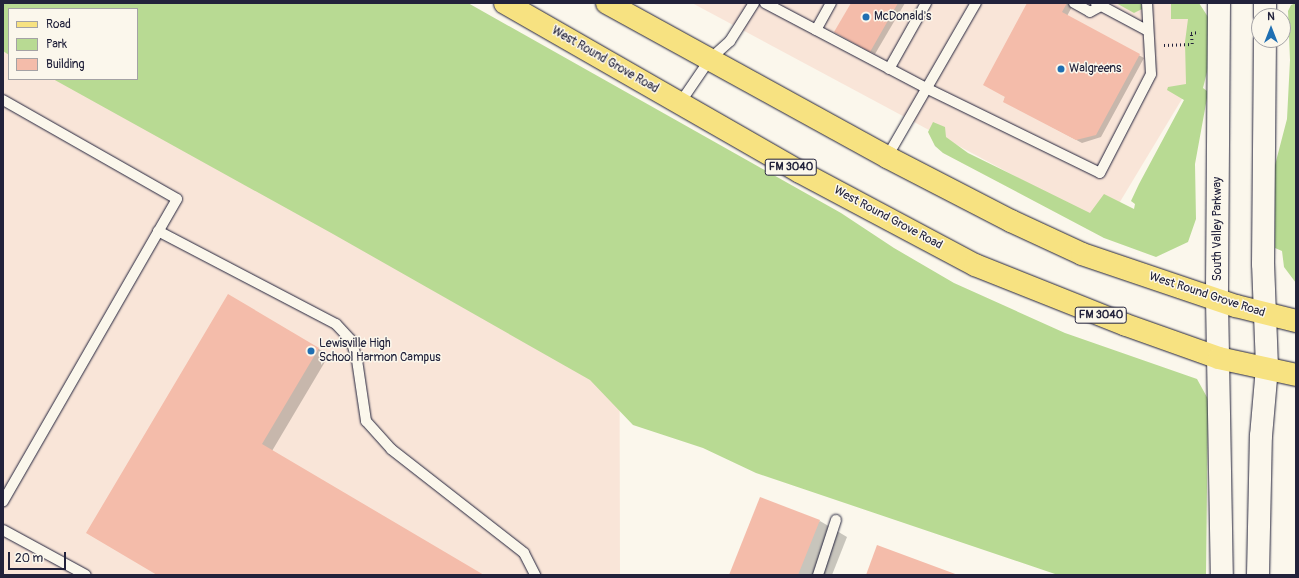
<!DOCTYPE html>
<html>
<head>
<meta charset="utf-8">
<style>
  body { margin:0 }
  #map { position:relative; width:1299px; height:578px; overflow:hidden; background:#fbf7ec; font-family:Pangolin,sans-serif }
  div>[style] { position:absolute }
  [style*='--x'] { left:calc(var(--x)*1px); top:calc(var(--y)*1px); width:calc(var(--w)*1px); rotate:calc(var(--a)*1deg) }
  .built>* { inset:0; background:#f9e5d8 }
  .green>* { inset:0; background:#b8da93 }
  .shadow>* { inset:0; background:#0003 }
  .building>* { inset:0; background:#f4bcaa }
  .path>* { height:2.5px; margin-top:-1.25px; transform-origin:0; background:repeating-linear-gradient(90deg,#22223b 0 1px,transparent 0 4px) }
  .roads { filter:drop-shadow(0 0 1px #22223b) drop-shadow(0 0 1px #22223b) }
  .service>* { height:10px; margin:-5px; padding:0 5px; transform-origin:5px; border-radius:5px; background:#fbf7ec }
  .secondary>* { height:22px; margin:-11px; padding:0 11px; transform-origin:11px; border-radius:11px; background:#fbf7ec }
  .primary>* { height:22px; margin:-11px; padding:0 11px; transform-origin:11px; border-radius:11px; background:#f7e281 }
  .dots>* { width:11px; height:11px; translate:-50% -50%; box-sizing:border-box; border:2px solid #fbf7ec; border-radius:50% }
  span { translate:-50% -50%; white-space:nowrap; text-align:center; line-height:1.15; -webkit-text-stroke:3px #fbf7ec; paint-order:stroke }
  .shield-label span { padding:1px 3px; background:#fbf7ec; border:1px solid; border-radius:3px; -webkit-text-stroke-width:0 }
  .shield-label { font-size:11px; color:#22223b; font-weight:700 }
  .poi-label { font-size:12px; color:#22223b }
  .left { translate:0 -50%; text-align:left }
  .street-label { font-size:12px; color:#22223b }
  .frame { position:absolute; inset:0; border:4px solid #22223b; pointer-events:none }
  .legend { position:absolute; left:8px; top:8px; width:130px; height:72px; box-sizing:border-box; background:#fbf7ec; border:1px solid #a4a2a5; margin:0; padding:5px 7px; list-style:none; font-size:12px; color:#22223b }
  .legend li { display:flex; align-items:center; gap:8px; height:20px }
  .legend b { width:20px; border:1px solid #a4a2a5 }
  .north { position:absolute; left:1251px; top:8px; width:40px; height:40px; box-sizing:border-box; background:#fbf7ec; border:1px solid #a4a2a5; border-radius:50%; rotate:0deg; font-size:11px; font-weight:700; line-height:16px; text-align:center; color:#22223b }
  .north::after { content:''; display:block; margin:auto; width:14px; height:18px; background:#1f6fb2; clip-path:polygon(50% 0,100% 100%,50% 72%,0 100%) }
  .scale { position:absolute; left:8px; top:552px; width:58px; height:18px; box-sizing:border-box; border:2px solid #22223b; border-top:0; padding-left:5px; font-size:12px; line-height:14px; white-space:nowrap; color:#22223b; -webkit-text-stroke:3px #fbf7ec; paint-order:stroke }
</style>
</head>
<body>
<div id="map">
  <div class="built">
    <div style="clip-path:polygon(evenodd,3px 3px,399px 3px,619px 127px,620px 575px,3px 575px,3px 3px,9px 9px,137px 9px,137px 79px,9px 79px,9px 9px)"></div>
    <div style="clip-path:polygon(692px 3px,1190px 3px,1191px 84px,1106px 225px)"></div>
  </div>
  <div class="green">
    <div style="clip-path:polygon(3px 3px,468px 3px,841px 213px,894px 248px,954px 283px,1065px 333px,1197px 379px,1208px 399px,1206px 575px,1058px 575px,756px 473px,703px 448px,633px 425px,590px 380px,333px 234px,53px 79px,137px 79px,137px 9px,9px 9px,9px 55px,3px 51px)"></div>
    <div style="clip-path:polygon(1116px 3px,1141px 3px,1142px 9px,1134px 13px)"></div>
    <div style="clip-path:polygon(1171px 3px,1199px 3px,1208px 17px,1208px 68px,1203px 88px,1207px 91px,1207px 98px,1195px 164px,1196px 219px,1188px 242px,1156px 257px,1104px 238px,943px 153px,935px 146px,928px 132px,933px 122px,945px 127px,946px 137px,968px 153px,1090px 213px,1104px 194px,1134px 209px,1135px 204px,1131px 201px,1139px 184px,1184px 100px,1167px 90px,1168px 87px,1186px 84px,1185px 42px,1188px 19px,1171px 19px)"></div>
    <div style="clip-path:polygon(1296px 3px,1296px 283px,1284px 267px,1282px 251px,1275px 248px,1275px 165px,1287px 119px,1290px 60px,1288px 11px,1291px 5px)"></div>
  </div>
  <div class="shadow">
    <div style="clip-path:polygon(852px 3px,905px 3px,875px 54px,835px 32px)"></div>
    <div style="clip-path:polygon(1028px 3px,1074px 3px,1067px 16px,1144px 58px,1101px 137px,1082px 143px,1004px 101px)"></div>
    <div style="clip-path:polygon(228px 296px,329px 355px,272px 451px,482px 575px,159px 575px)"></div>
    <div style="clip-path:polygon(820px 521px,847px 537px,832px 575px,730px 575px)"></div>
  </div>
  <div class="building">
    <div style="clip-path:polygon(851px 3px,898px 3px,870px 52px,834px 32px)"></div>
    <div style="clip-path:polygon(1027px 3px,1067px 3px,1062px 12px,1140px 54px,1096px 135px,1076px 140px,1003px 102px,1005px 97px,983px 85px)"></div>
    <div style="clip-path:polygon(228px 294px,319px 348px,262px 444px,484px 575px,157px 575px,86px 533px)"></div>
    <div style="clip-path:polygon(760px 497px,820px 520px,798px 575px,729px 575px)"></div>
    <div style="clip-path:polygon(877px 545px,958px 575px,866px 575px)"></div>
  </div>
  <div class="path">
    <div style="--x:1164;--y:45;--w:28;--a:-2"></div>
    <div style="--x:1192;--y:44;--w:11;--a:-95"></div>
    <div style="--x:1191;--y:33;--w:8;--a:-7"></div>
  </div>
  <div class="roads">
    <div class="service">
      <div style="--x:765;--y:3;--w:184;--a:27.8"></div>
      <div style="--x:928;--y:89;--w:191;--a:26"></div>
      <div style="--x:1100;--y:173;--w:111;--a:-62.7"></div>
      <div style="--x:1151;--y:74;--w:71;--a:-93.2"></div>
      <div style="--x:1074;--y:3;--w:18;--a:29"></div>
      <div style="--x:1090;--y:12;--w:13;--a:-29"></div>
      <div style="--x:1096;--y:3;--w:59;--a:28.3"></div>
      <div style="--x:816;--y:30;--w:31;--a:-61"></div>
      <div style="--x:889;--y:69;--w:76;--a:-60.7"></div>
      <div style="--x:3;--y:100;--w:200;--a:29.6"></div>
      <div style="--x:177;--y:199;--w:349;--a:119.9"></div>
      <div style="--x:680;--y:103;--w:53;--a:-55.7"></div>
      <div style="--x:710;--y:59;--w:27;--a:-42"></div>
      <div style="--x:730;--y:41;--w:45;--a:-57.7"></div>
      <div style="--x:887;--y:157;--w:178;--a:-60"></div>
      <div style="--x:158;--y:231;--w:201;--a:27.6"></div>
      <div style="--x:336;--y:324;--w:22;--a:47"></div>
      <div style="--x:351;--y:340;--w:21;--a:73"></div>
      <div style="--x:357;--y:360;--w:62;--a:81.6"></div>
      <div style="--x:366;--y:421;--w:38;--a:48"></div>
      <div style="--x:391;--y:449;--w:169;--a:38"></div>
      <div style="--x:524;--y:553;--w:25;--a:63"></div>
      <div style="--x:3;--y:530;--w:94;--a:28.5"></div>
      <div style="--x:818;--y:575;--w:58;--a:-71.9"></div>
    </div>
    <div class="secondary">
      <div style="--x:1219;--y:3;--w:296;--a:90.4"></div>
      <div style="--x:1217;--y:299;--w:276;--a:89"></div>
      <div style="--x:1265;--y:16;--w:13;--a:-90"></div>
      <div style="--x:1258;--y:575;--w:139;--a:-88.8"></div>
      <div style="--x:1261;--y:436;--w:69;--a:-85"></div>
      <div style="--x:1267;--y:367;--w:103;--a:-92.2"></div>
      <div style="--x:1263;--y:264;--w:224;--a:-89.5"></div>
    </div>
    <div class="primary">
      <div style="--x:505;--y:3;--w:340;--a:29.8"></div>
      <div style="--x:800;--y:172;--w:198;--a:28"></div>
      <div style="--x:975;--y:265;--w:162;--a:21.7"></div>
      <div style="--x:1126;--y:325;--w:99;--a:19.5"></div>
      <div style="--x:1219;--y:358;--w:79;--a:12.4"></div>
      <div style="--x:607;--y:3;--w:320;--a:28.8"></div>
      <div style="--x:887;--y:157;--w:140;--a:27.3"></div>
      <div style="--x:1011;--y:221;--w:78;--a:24.9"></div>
      <div style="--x:1082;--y:254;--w:163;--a:18.7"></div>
      <div style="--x:1236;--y:306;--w:62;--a:14"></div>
    </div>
  </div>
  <div class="dots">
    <div style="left:866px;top:17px;background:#1f6fb2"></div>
    <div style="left:1061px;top:69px;background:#1f6fb2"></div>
    <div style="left:311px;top:351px;background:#1f6fb2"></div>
  </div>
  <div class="shield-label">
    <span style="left:791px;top:167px">FM 3040</span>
    <span style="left:1101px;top:315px">FM 3040</span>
  </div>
  <div class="poi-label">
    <span class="left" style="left:874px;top:17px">McDonald's</span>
    <span class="left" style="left:1069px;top:69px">Walgreens</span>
    <span class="left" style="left:319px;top:351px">Lewisville High<br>School Harmon Campus</span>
  </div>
  <div class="street-label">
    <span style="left:605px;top:60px;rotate:30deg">West Round Grove Road</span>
    <span style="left:888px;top:218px;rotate:28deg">West Round Grove Road</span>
    <span style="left:1218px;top:229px;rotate:-90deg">South Valley Parkway</span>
    <span style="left:1207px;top:295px;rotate:18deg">West Round Grove Road</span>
  </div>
  <div class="frame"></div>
  <ul class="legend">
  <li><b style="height:5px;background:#f7e281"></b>Road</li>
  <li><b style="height:11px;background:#b8da93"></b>Park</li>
  <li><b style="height:11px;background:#f4bcaa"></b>Building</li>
  </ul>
  <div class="north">N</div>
  <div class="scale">20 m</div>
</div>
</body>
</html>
